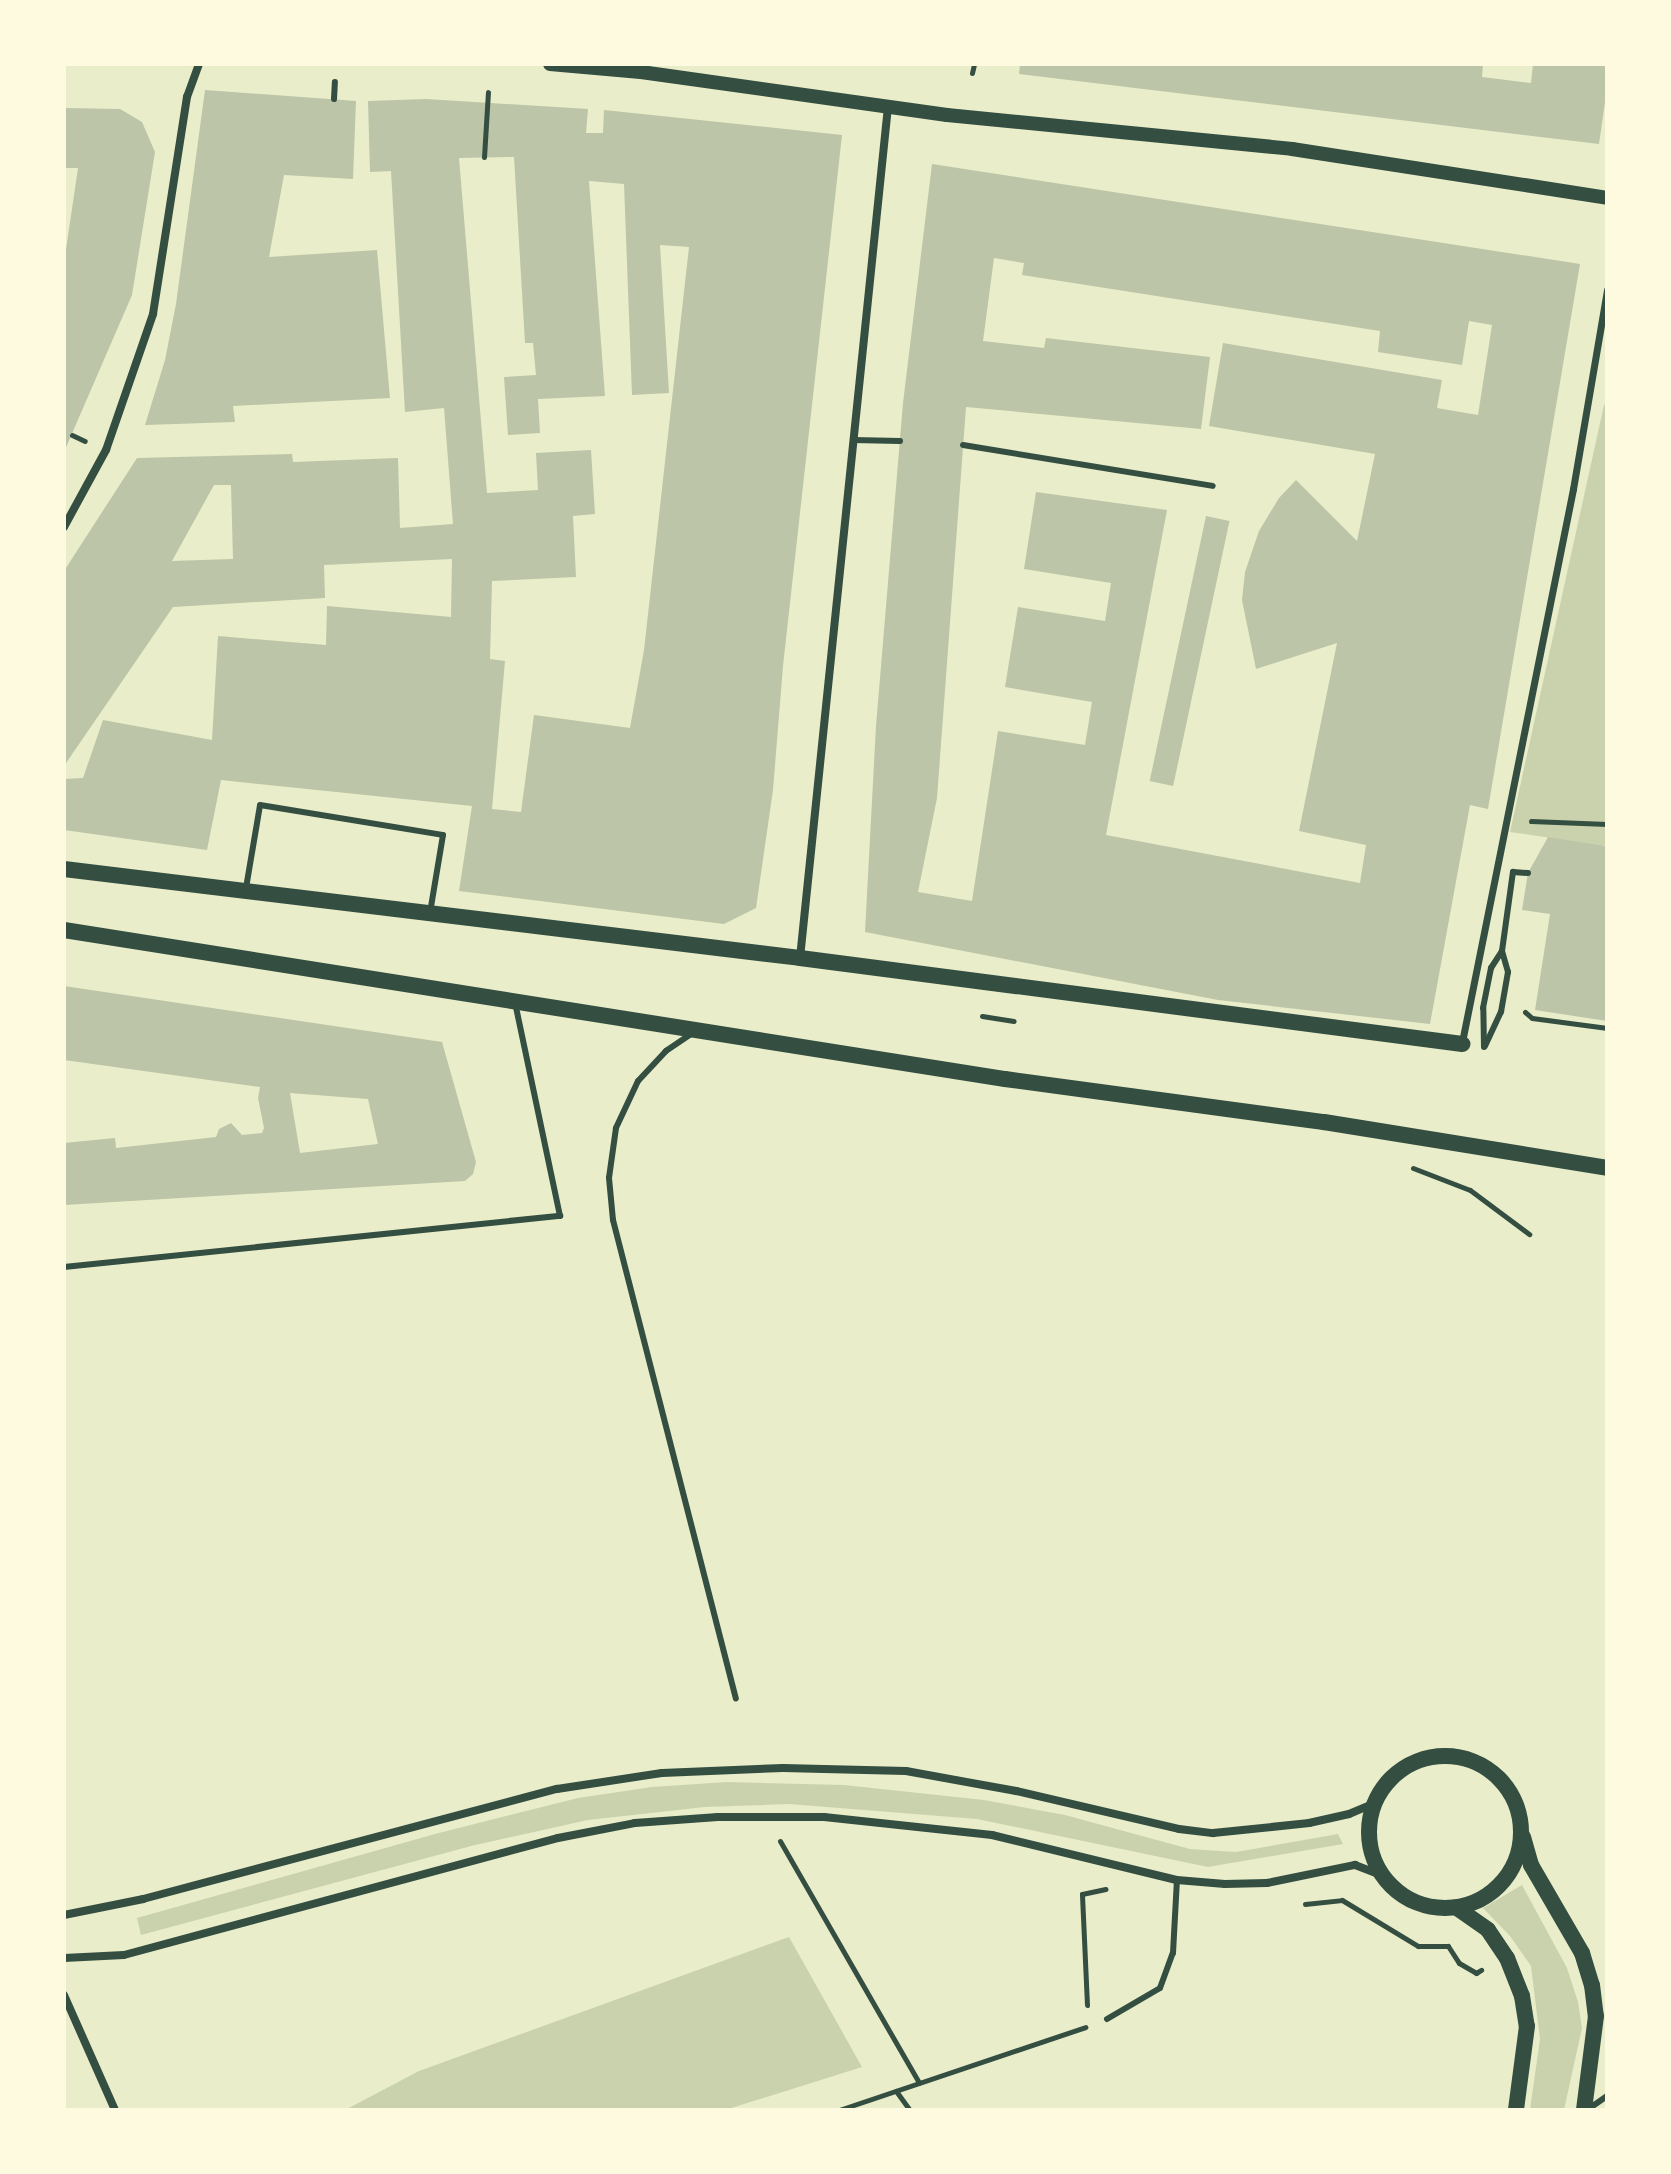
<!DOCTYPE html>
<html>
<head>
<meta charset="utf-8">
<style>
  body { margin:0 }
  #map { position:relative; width:1671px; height:2174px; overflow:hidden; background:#e9edc9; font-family:"Open Sans",sans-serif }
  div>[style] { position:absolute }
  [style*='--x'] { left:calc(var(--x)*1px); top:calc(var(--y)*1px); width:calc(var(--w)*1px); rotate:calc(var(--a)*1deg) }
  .green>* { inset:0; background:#cad2ad }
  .building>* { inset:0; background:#bcc5a7; transform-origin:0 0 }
  .path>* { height:5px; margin:-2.5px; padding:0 2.5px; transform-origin:2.5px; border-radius:2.5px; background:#344e41 }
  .service>* { height:6px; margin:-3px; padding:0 3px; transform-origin:3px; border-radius:3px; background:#344e41 }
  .pedestrian>* { height:7px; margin:-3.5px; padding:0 3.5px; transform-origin:3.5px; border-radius:3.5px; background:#344e41 }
  .minor>* { height:8px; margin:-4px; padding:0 4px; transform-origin:4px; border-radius:4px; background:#344e41 }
  .tertiary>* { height:14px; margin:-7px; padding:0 7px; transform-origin:7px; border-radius:7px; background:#344e41 }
  .secondary>* { height:16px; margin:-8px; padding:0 8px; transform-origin:8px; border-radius:8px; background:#344e41 }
  .secondary>.ring { margin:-8px; padding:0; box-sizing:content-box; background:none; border:16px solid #344e41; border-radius:50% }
  span { translate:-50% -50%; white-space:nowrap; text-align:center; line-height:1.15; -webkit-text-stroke:7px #fefae0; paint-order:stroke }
  .frame { position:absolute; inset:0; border:66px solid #fefae0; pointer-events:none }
</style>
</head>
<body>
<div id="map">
  <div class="green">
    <div style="clip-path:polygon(1604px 405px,1607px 405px,1607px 846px,1510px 832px)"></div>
    <div style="clip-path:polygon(727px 1782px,844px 1785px,984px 1800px,1065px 1815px,1190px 1849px,1236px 1852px,1338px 1834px,1343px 1844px,1208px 1867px,977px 1819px,789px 1804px,705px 1807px,588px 1820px,475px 1845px,141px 1935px,137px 1918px,435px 1834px,578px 1798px,652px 1787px)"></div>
    <div style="clip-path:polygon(1522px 1885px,1567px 1968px,1578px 2002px,1582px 2028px,1564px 2110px,1530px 2110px,1540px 2039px,1531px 1966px,1510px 1936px,1483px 1908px)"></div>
    <div style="clip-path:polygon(789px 1937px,862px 2067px,725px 2110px,345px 2110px,419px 2071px)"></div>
  </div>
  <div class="building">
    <div style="clip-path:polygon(1020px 64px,1483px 64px,1482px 77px,1531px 83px,1533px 64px,1607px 64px,1607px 88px,1599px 144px,1019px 74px)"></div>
    <div style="clip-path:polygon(205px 90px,356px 101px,353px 179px,284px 175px,269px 257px,377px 250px,390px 398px,233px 406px,235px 422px,145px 425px,165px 360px,176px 304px)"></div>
    <div style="clip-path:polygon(evenodd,426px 99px,588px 109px,586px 133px,603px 133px,604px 110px,842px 135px,783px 666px,773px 790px,756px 908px,724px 924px,459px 891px,472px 806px,221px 780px,207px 850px,64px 830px,64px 779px,83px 778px,103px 720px,212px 740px,218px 636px,326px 645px,327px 606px,451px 617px,452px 559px,324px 565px,325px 598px,173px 607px,64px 766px,64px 571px,137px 458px,292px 454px,293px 462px,398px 458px,400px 528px,453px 524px,444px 408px,405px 412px,391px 171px,370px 172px,368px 101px,426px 99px,514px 157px,525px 343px,533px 343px,536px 375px,504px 377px,508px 435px,540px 433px,538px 399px,605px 396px,589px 181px,624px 184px,632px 395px,669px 393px,660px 245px,689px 247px,644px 650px,630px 728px,534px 715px,521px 812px,492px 809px,505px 661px,490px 659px,492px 581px,576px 577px,573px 516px,595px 514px,591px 450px,536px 453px,538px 490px,487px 493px,459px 158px,514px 157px,426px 99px,214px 485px,231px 485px,233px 559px,172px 561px,214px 485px)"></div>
    <div style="clip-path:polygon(64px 108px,120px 109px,142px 122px,155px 152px,132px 295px,64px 452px,64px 263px,78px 168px,64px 168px)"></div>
    <div style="clip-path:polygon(evenodd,932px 164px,1580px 264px,1488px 809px,1470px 805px,1430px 1024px,1218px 1000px,865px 932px,876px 726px,903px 403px,932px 164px,994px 258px,1024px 263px,1022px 275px,1380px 331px,1378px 352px,1462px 365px,1469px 321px,1492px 325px,1478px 415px,1437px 408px,1442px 380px,1223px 343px,1209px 426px,1375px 454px,1357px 541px,1296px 480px,1279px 498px,1259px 531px,1245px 572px,1242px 600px,1256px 669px,1337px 643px,1299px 831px,1366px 845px,1360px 883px,1106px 835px,1167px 510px,1036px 492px,1024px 569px,1111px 583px,1105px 621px,1018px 607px,1005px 687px,1092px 702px,1085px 745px,998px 731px,972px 901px,918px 892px,937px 798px,966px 407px,1201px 429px,1210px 357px,1046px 338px,1044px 348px,983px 341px,994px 258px)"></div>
    <div style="left:1206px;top:516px;width:24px;height:271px;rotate:12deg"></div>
    <div style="clip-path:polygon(1548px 837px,1607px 846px,1607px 1021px,1535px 1010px,1550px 914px,1522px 910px,1528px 873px)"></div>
    <div style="clip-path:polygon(evenodd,64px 986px,442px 1042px,476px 1162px,473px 1174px,465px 1181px,64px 1205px,64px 1143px,115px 1138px,116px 1148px,216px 1137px,219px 1129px,231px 1123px,242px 1135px,262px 1133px,264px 1128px,258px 1098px,260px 1087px,64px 1060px,64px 986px,290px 1093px,368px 1099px,378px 1144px,300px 1153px,290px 1093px)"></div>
  </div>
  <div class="path">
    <div style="--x:972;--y:73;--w:9;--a:-77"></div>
    <div style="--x:484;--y:157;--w:65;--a:-86.5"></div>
    <div style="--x:72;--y:435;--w:14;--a:25"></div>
    <div style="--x:1531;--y:821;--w:76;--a:2.3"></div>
    <div style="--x:1525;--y:1012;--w:9;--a:41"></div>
    <div style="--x:1532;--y:1018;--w:76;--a:7.6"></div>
    <div style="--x:982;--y:1016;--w:32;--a:9"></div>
    <div style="--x:1413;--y:1168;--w:61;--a:21.1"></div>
    <div style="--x:1470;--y:1190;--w:74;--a:36.7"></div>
    <div style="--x:780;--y:1841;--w:279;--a:60.1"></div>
    <div style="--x:1305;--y:1904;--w:37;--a:-6"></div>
    <div style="--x:1342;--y:1900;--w:89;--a:31.2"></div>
    <div style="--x:1418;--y:1946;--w:30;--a:0"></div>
    <div style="--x:1448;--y:1946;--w:20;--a:57"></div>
    <div style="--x:1459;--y:1963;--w:20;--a:30"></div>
    <div style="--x:1476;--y:1973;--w:6;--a:-31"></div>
    <div style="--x:1087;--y:2005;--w:111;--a:-92.6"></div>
    <div style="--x:1082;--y:1894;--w:24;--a:-12"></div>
    <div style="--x:896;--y:2091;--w:24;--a:54"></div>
    <div style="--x:839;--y:2110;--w:260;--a:-18.6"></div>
  </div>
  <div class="service">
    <div style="--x:334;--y:99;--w:17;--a:-87"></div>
    <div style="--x:853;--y:440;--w:47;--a:1.2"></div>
    <div style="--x:963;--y:445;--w:253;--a:9.3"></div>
    <div style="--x:246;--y:888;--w:84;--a:-80.4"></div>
    <div style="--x:260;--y:805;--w:185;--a:9.3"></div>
    <div style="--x:443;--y:835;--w:79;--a:99.5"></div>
    <div style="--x:694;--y:1032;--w:34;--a:146"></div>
    <div style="--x:666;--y:1051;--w:41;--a:133"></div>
    <div style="--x:638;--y:1081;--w:52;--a:115.1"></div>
    <div style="--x:616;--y:1128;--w:50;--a:98"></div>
    <div style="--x:609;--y:1178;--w:42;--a:84.6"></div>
    <div style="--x:613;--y:1220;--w:494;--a:75.6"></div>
    <div style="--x:1485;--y:1046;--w:38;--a:-65"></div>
    <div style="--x:1501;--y:1012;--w:41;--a:-80.1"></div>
    <div style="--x:1508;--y:972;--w:22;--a:-106"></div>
    <div style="--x:1484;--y:1047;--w:39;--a:-91"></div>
    <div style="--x:1483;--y:1008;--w:41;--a:-78.7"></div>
    <div style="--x:1491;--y:968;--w:20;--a:-57"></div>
    <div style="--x:1502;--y:951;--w:80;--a:-82.1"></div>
    <div style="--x:1513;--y:872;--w:15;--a:4"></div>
    <div style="--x:64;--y:1267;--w:499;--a:-5.9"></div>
    <div style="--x:560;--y:1216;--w:218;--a:-101.9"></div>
    <div style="--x:1107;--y:2019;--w:61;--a:-30.3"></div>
    <div style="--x:1160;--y:1988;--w:37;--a:-70"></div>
    <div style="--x:1173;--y:1953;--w:73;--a:-86.9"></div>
    <div style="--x:1587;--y:2110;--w:24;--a:-35"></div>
  </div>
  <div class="pedestrian">
    <div style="--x:1462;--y:1042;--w:564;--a:-78.65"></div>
    <div style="--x:1573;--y:489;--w:202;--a:-80.3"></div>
  </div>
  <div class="minor">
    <div style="--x:64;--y:527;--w:88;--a:-61.4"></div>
    <div style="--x:106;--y:450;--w:144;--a:-70.9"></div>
    <div style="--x:153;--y:314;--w:220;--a:-81.1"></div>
    <div style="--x:187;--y:97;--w:35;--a:-70"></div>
    <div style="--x:800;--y:958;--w:857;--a:-84.1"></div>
    <div style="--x:64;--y:1915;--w:81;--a:-11.4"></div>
    <div style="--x:143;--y:1899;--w:428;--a:-14.9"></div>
    <div style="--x:557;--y:1789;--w:106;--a:-8.7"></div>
    <div style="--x:662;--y:1773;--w:121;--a:-2.4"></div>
    <div style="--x:783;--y:1768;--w:123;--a:1.4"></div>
    <div style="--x:906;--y:1771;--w:112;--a:10.3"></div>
    <div style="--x:1016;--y:1791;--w:167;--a:13.1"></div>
    <div style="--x:1179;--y:1829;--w:34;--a:7"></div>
    <div style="--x:1213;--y:1833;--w:97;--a:-5.9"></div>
    <div style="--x:1309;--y:1823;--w:41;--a:-12.7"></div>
    <div style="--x:1349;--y:1814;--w:28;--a:-23"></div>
    <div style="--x:64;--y:1958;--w:60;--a:-2.9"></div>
    <div style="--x:124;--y:1955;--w:449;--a:-15.1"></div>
    <div style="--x:558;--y:1838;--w:78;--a:-11"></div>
    <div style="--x:635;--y:1823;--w:83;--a:-4.1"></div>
    <div style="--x:718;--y:1817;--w:106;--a:0"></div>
    <div style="--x:824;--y:1817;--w:169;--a:6.1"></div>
    <div style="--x:992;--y:1835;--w:190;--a:13.7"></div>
    <div style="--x:1177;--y:1880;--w:48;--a:4.8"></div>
    <div style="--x:1225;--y:1884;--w:42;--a:-1.4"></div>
    <div style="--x:1267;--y:1883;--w:90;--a:-11.6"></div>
    <div style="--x:1355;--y:1865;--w:30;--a:21"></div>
    <div style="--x:64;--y:1995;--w:126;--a:66.1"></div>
  </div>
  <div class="tertiary">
    <div style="--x:550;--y:64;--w:91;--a:5"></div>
    <div style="--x:641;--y:72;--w:309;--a:8"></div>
    <div style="--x:947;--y:115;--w:347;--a:5.6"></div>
    <div style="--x:1292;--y:149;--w:319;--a:8.8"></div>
  </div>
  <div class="secondary">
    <div style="--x:64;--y:869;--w:741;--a:6.89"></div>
    <div style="--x:800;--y:958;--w:668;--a:7.4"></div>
    <div style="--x:64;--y:930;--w:953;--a:9"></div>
    <div style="--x:1005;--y:1079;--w:322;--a:7.7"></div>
    <div style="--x:1324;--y:1122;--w:287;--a:9.2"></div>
    <div class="ring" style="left:1369px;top:1756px;width:136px;height:136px"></div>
    <div style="--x:1523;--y:1837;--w:29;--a:74"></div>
    <div style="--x:1531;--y:1865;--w:102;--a:59.9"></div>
    <div style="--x:1582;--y:1953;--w:34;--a:73"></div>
    <div style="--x:1592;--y:1985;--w:31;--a:83"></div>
    <div style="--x:1596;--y:2016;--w:95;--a:97.3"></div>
    <div style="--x:1457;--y:1908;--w:38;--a:35"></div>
    <div style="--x:1488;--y:1930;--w:34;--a:56"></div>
    <div style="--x:1507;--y:1958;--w:41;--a:68.5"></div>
    <div style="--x:1522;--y:1996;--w:30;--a:81"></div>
    <div style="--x:1527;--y:2026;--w:85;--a:97.5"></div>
  </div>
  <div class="frame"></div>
</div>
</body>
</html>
